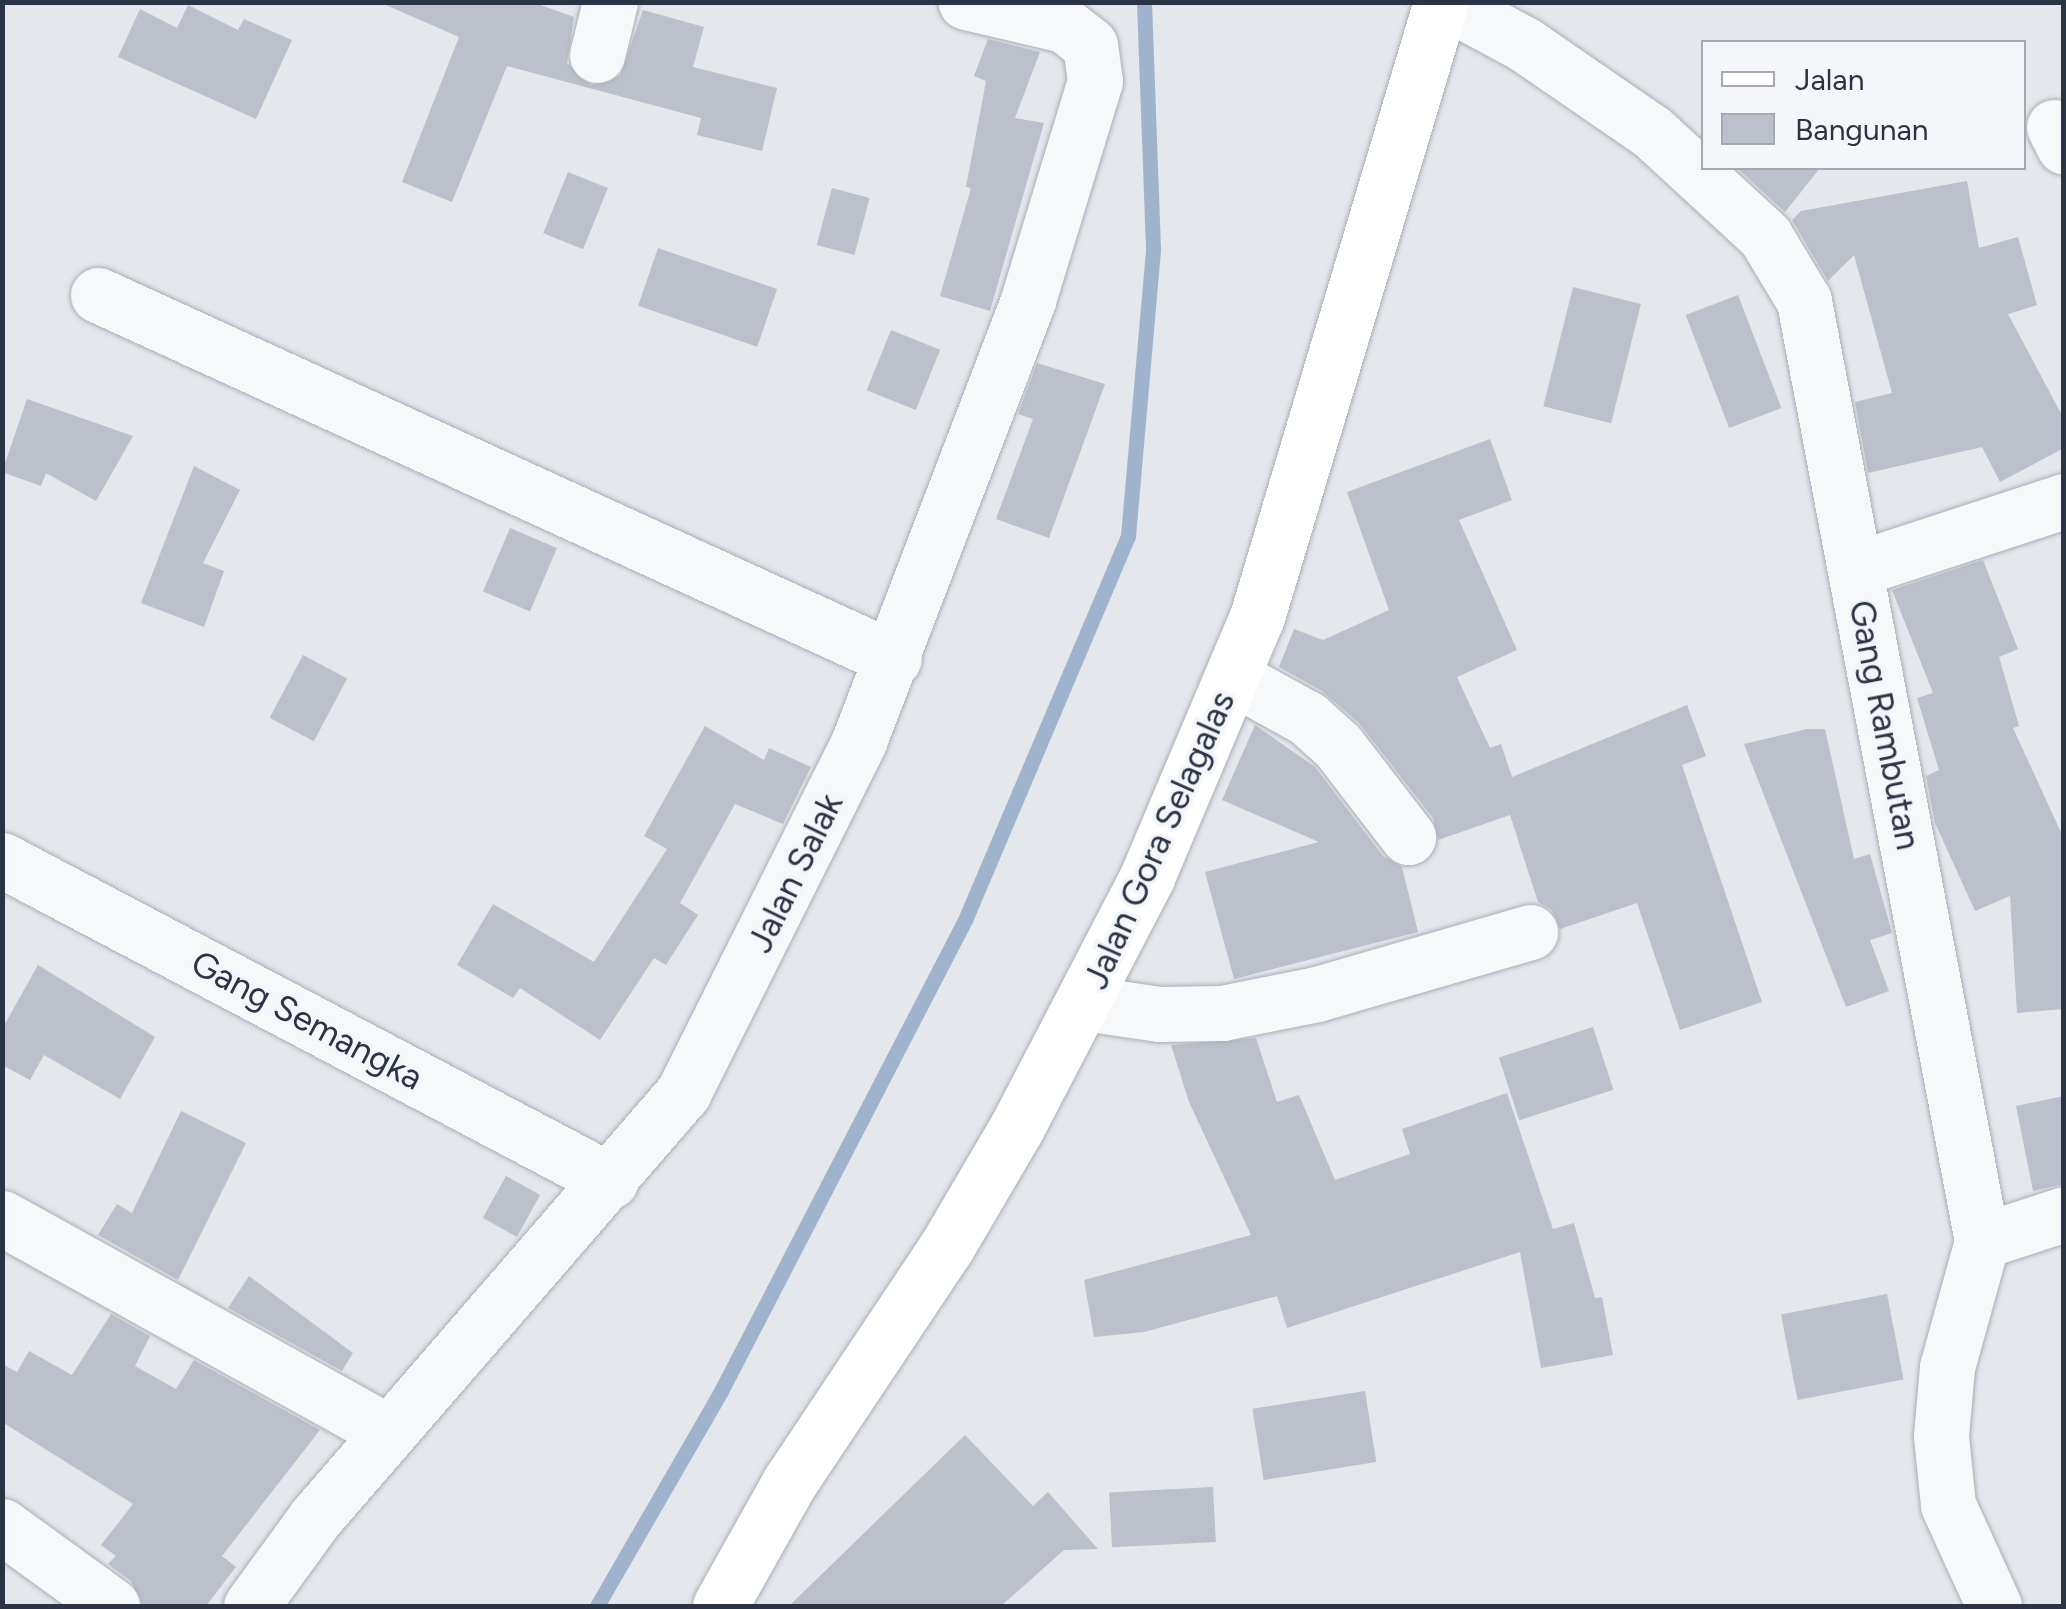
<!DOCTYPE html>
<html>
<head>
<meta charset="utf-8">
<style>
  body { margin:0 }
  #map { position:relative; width:2066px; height:1609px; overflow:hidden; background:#e4e7ec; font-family:Figtree,sans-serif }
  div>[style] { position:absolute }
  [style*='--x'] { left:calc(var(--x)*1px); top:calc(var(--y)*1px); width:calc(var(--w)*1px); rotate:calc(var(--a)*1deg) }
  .stream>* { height:15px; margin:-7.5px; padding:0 7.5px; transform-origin:7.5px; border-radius:7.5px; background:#9fb4cc }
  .building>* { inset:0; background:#bbc0ca; transform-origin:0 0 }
  .roads { filter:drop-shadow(0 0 2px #a9aeb7) drop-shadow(0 0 2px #a9aeb7) }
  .street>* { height:55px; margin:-27.5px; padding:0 27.5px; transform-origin:27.5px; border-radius:27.5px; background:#f7f8fa }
  .secondary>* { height:55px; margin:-27.5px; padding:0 27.5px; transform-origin:27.5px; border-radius:27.5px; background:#fff }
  span { translate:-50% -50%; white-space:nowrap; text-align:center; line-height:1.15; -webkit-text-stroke:8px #f4f6f9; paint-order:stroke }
  .street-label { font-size:35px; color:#2b3445 }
  .frame { position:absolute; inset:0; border:5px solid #2b3445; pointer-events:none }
  .legend { position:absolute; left:1701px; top:40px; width:325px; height:130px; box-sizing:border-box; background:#f4f6f9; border:2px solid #a4a8b1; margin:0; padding:12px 18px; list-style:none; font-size:30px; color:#2b3445 }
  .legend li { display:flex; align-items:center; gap:20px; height:50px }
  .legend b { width:50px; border:2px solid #a4a8b1 }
</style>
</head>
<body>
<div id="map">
  <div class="stream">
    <div style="--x:597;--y:1606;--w:246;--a:-60"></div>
    <div style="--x:720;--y:1393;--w:533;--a:-62.62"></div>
    <div style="--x:965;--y:920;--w:417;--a:-67"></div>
    <div style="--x:1128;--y:536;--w:289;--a:-85"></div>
    <div style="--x:1153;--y:248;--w:246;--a:-92.1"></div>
  </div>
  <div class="building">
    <div style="clip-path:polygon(379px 2px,532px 2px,574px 17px,567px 63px,591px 85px,620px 76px,643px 10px,704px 27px,693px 67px,777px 88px,762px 151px,697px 135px,701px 118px,507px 66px,452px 202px,402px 182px,459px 37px)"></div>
    <div style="clip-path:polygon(188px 5px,238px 30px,244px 19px,292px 40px,256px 119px,118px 57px,140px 9px,177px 28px)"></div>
    <div style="clip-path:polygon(988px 39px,1040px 52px,1015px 118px,1044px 123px,990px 311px,940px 296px,971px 188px,966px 187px,986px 81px,974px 76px)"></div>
    <div style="clip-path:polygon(1737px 168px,1820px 168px,1785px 212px)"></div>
    <div style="left:568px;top:172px;width:43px;height:66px;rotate:22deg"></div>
    <div style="clip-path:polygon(1967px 181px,1979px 248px,2018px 237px,2037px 305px,2008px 314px,2064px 419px,2064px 448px,2000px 482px,1982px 447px,1868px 473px,1855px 402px,1892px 393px,1854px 255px,1828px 281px,1792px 220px,1801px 211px)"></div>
    <div style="left:832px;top:188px;width:39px;height:59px;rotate:15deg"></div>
    <div style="left:658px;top:248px;width:126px;height:61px;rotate:19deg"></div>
    <div style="left:1573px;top:287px;width:70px;height:123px;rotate:14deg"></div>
    <div style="left:1738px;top:295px;width:121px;height:56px;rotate:69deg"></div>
    <div style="left:891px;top:330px;width:53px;height:65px;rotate:22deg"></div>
    <div style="clip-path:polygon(1037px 363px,1105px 384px,1049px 538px,996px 519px,1033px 419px,1018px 414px)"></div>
    <div style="clip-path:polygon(27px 399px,133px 436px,96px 501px,46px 473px,41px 486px,2px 472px)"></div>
    <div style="clip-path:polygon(1490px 439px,1512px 500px,1459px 520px,1517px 650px,1457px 677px,1490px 748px,1501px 744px,1512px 777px,1687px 705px,1706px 756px,1682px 765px,1762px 1002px,1680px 1030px,1637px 903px,1560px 929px,1552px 910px,1538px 902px,1510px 815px,1438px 840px,1433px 818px,1359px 723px,1322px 691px,1279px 667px,1294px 629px,1323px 640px,1389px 610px,1347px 492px)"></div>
    <div style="clip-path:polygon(194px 466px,240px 490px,203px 563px,224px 571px,204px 627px,141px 603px)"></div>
    <div style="left:510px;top:528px;width:51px;height:69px;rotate:23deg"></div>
    <div style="clip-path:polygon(1983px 560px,2018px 649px,1999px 657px,2019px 726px,2013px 728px,2064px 839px,2064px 1009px,2017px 1013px,2010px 896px,1975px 911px,1935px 823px,1926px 776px,1939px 770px,1917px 698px,1933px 693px,1892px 590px)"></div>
    <div style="left:303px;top:655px;width:50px;height:71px;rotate:28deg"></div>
    <div style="clip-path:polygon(1255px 725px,1315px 767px,1383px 856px,1402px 867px,1418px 932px,1234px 979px,1205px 872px,1319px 842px,1222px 800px)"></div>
    <div style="clip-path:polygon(705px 726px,764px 760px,769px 748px,811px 767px,783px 824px,735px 804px,680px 903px,698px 915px,666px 965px,654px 958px,600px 1040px,520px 988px,513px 998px,457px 965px,493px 904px,594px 962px,667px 849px,644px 836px)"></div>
    <div style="clip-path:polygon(1807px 729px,1825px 729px,1854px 859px,1870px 854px,1892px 933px,1870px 940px,1889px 991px,1846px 1007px,1744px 744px)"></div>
    <div style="clip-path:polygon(38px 965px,155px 1037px,120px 1099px,44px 1055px,30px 1080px,2px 1065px,2px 1029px)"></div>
    <div style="left:1593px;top:1027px;width:66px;height:99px;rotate:72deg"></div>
    <div style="clip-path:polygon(1256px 1038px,1277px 1102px,1299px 1095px,1335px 1180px,1410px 1154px,1402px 1129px,1507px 1093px,1553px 1229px,1574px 1223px,1595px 1298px,1602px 1297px,1613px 1355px,1541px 1368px,1520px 1252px,1287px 1328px,1277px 1296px,1144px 1332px,1094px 1337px,1084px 1280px,1251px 1235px,1189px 1102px,1171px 1045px)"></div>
    <div style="clip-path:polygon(2064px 1096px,2064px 1184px,2033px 1191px,2016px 1106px)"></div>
    <div style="clip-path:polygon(181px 1111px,246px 1143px,178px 1280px,98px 1235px,117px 1204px,132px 1213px)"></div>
    <div style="left:506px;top:1176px;width:39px;height:48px;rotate:29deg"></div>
    <div style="clip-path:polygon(249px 1276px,353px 1353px,342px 1371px,228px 1308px)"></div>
    <div style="left:1887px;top:1294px;width:87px;height:108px;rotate:79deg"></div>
    <div style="clip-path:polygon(111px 1314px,150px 1336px,135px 1366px,176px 1389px,194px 1360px,320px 1430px,222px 1556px,236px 1567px,206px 1606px,143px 1606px,131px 1581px,108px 1564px,116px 1556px,101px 1545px,133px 1504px,2px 1422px,2px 1364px,17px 1372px,29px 1351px,72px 1375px)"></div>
    <div style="left:1365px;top:1391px;width:72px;height:114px;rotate:81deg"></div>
    <div style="clip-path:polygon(965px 1435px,1033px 1506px,1048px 1492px,1098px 1549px,1064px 1550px,1001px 1606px,789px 1606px)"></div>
    <div style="left:1213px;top:1487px;width:55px;height:104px;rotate:87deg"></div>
  </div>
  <div class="roads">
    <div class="street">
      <div style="--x:1446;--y:2;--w:89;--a:28.3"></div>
      <div style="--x:1524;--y:44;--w:155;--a:34.5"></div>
      <div style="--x:1652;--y:132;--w:154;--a:42.6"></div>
      <div style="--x:1765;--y:236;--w:76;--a:59"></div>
      <div style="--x:1804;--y:301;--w:957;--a:79.28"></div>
      <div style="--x:1982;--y:1241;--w:131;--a:105.5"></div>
      <div style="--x:1947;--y:1367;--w:69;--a:95"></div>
      <div style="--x:1941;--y:1436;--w:69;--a:84.2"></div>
      <div style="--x:1948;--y:1505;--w:111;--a:65.5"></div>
      <div style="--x:597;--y:55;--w:55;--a:-76.2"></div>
      <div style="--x:2054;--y:127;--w:22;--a:63"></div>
      <div style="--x:98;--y:295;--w:875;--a:24.57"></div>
      <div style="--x:1856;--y:569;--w:219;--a:-18.1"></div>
      <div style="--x:1232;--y:677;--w:85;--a:28.7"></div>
      <div style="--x:1307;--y:718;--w:42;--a:42.1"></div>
      <div style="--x:1338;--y:746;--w:115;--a:52.4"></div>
      <div style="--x:2;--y:860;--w:688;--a:27.79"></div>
      <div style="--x:1084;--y:1003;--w:76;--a:8.3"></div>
      <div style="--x:1159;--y:1014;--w:63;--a:-0.9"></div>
      <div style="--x:1222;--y:1013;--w:97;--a:-11.3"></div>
      <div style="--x:1317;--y:994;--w:222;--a:-16.2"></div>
      <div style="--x:2;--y:1218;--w:441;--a:29"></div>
      <div style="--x:1982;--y:1241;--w:86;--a:-18.2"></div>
      <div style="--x:2;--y:1526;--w:136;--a:36"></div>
      <div style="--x:251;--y:1606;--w:110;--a:-53.9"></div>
      <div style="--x:316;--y:1517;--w:561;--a:-49.12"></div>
      <div style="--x:683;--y:1093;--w:394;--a:-63.4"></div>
      <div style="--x:859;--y:741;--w:472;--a:-69"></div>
      <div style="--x:1028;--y:300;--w:229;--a:-73"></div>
      <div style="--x:1095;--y:81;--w:36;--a:-98"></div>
      <div style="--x:1090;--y:45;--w:33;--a:-142"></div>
      <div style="--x:1064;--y:25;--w:101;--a:-166.8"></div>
    </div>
    <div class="secondary">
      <div style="--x:720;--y:1606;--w:141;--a:-60.7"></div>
      <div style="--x:789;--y:1483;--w:283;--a:-56.3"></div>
      <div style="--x:946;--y:1248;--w:140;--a:-59.6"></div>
      <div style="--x:1017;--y:1127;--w:282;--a:-62.5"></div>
      <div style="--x:1147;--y:877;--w:282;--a:-67.1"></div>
      <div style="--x:1257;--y:617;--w:642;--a:-73.34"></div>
    </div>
  </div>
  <div class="street-label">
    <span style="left:1885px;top:725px;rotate:79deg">Gang Rambutan</span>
    <span style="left:1159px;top:840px;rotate:-66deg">Jalan Gora Selagalas</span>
    <span style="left:795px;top:873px;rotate:-64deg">Jalan Salak</span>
    <span style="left:307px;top:1020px;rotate:28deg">Gang Semangka</span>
  </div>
  <div class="frame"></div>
  <ul class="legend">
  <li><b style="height:12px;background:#fff"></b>Jalan</li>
  <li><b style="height:28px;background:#bbc0ca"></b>Bangunan</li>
  </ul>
</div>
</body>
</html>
